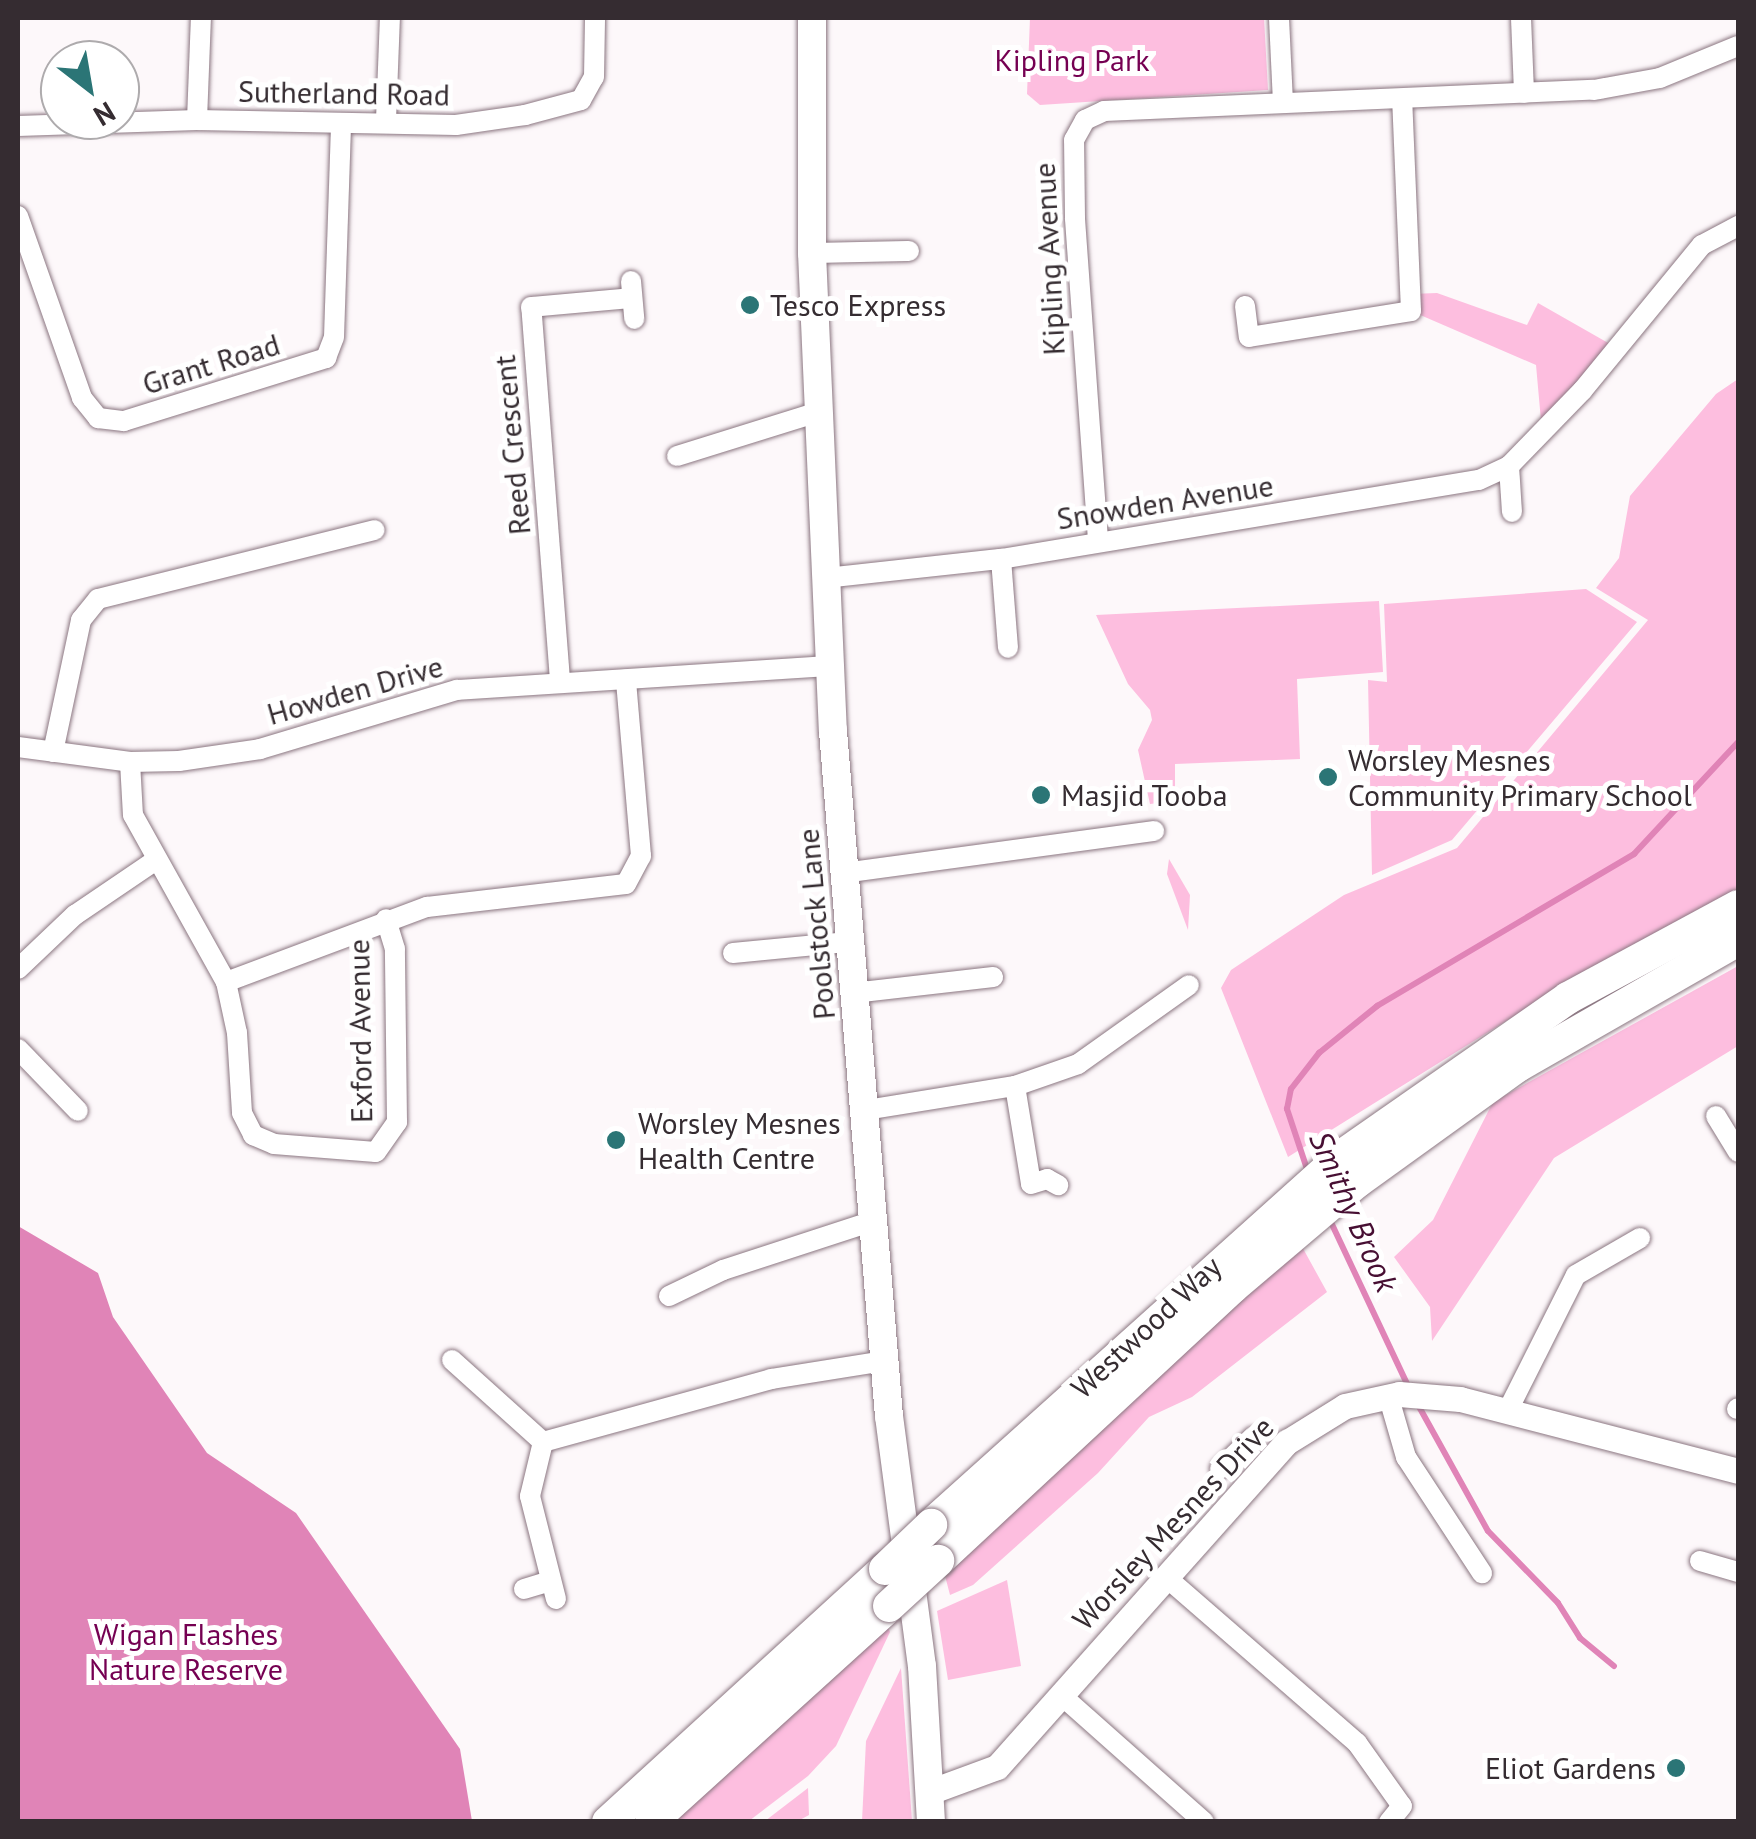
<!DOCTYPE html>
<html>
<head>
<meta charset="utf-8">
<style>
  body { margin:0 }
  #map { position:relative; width:1756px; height:1839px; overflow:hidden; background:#fdf8fa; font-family:"PT Sans",sans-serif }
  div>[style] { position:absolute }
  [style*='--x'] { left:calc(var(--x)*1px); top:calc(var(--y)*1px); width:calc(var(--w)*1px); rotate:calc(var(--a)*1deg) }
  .green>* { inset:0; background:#fdbedf }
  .water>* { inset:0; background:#e084b7 }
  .stream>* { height:6px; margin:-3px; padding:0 3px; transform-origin:3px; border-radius:3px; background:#e084b7 }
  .roads { filter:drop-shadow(0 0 2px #8b7681) drop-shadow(0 0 2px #8b7681) }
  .minor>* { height:20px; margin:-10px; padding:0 10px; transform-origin:10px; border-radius:10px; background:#fff }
  .tertiary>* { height:25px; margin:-12.5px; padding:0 12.5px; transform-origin:12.5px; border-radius:12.5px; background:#fff }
  .secondary>* { height:28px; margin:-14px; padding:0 14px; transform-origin:14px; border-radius:14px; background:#fff }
  .trunk>* { height:32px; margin:-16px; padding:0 16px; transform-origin:16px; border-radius:16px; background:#fff }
  .bridges { filter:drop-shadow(0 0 2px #8b7681) drop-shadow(0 0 2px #8b7681) }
  .trunk-bridge>* { height:32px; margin:-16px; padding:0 16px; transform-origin:16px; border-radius:16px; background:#fff }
  .dots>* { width:28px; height:28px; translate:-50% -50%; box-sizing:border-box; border:5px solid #fff; border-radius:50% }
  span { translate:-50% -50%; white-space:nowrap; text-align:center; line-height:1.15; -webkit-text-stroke:10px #fff; paint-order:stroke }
  .park-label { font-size:30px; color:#750052 }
  .street-label { font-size:30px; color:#352c31 }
  .poi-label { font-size:30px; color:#352c31 }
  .left { translate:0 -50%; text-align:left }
  .right { translate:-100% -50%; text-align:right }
  .water-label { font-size:32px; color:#470f33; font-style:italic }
  .frame { position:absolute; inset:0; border:20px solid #352c31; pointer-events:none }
  .north { position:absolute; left:40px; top:40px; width:100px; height:100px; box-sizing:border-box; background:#fff; border:2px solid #aeabad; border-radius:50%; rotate:149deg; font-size:28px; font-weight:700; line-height:40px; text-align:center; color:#352c31 }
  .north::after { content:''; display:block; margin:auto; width:35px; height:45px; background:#2b7576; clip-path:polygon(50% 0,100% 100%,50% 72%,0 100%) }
</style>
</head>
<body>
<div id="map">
  <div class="green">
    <div style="clip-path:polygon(1030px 18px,1264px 18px,1268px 90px,1040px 105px,1027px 94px)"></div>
    <div style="clip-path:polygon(1437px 293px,1527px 325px,1538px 303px,1617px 348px,1542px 432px,1536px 365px,1411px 311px,1411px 294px)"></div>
    <div style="clip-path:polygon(1738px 379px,1738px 901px,1506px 1021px,1288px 1157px,1221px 988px,1231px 970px,1344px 895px,1457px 848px,1648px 620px,1596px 588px,1619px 558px,1630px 496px,1716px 394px)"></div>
    <div style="clip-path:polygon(1586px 589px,1637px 622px,1452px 840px,1372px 875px,1368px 680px,1387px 682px,1384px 604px)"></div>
    <div style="clip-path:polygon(1379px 601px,1383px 672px,1297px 679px,1300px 759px,1175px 764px,1175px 801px,1150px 804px,1138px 750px,1152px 720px,1150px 710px,1128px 684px,1096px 615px)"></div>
    <div style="clip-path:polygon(1169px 859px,1190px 895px,1188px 930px,1167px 874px)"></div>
    <div style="clip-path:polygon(1738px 966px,1738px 1046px,1554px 1158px,1432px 1341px,1430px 1307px,1394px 1257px,1433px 1220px,1493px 1102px)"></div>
    <div style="clip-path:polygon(1300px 1243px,1327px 1292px,1192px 1397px,1149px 1417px,1098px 1473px,973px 1585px,950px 1595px,943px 1568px)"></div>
    <div style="clip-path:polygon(1007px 1580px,1021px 1666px,948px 1680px,937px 1611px)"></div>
    <div style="clip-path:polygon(886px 1623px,890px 1632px,836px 1746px,808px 1776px,749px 1821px,671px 1822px)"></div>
    <div style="clip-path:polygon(901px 1668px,912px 1821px,862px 1821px,866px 1741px)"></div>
    <div style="clip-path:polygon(808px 1788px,809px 1815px,798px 1821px,765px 1821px)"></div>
  </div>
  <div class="water">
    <div style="clip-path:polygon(18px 1226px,98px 1273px,113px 1317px,207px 1453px,296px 1513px,460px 1749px,472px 1821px,18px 1821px)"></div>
  </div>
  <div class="stream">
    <div style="--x:1309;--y:1175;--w:70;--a:-108.4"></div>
    <div style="--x:1287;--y:1109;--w:20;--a:-79"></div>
    <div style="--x:1291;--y:1089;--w:46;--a:-52.1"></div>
    <div style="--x:1319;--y:1053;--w:75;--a:-39"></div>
    <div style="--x:1377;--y:1006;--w:299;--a:-30.6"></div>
    <div style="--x:1634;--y:854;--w:153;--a:-47.1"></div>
    <div style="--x:1329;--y:1218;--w:188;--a:64.8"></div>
    <div style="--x:1417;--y:1403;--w:146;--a:61"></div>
    <div style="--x:1488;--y:1531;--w:100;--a:45.8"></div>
    <div style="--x:1558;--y:1603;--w:41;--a:57.8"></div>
    <div style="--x:1580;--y:1638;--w:44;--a:39.5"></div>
  </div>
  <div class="roads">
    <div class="minor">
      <div style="--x:1279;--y:18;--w:85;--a:87.3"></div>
      <div style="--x:1521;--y:18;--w:75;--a:87.7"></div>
      <div style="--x:197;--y:120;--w:102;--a:-87.8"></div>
      <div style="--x:386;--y:120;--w:102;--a:-87.8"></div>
      <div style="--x:18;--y:126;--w:179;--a:-1.9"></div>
      <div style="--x:197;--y:120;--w:259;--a:1.1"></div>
      <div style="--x:456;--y:125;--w:70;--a:-8.2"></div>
      <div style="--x:525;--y:115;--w:58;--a:-15"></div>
      <div style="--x:581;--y:100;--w:26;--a:-61"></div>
      <div style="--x:594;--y:77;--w:59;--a:-89"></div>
      <div style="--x:18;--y:216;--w:193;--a:70.6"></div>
      <div style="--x:82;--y:398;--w:26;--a:51"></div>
      <div style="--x:98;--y:418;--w:26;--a:7"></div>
      <div style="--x:124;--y:421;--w:212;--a:-17.3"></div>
      <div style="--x:326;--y:358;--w:22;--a:-69"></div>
      <div style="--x:334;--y:337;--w:210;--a:-88.1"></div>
      <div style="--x:812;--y:253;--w:97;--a:-1.2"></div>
      <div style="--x:631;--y:281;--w:38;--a:85"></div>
      <div style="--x:1245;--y:306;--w:31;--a:83"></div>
      <div style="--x:1249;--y:337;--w:164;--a:-9.1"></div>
      <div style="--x:1411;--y:311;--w:212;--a:-92.4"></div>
      <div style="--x:677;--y:456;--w:148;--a:-17.3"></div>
      <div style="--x:1509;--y:466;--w:46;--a:86.3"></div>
      <div style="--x:1098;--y:540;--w:323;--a:-94.1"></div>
      <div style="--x:1075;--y:218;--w:78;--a:-90.7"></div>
      <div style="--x:1074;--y:140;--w:23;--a:-61"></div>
      <div style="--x:1085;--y:120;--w:21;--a:-25"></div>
      <div style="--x:1104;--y:111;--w:490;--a:-2.5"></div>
      <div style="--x:1594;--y:90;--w:67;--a:-10.3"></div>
      <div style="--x:1660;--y:78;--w:84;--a:-22.3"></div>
      <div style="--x:1001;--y:559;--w:89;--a:85.5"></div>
      <div style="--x:825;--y:578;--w:177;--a:-6.2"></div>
      <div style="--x:1001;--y:559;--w:484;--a:-9.4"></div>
      <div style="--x:1479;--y:480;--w:33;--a:-25"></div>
      <div style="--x:1509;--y:466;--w:105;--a:-45.8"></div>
      <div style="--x:1582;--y:391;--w:189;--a:-50.6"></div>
      <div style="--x:1702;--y:245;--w:41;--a:-27.8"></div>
      <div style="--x:560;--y:680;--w:374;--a:-94.4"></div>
      <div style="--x:531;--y:307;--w:101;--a:-5.1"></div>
      <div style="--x:18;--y:747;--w:113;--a:7.6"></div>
      <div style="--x:130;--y:762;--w:49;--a:-1.2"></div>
      <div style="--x:179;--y:761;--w:82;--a:-8.4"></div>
      <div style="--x:260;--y:749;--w:206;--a:-16.7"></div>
      <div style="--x:457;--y:690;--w:374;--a:-3.7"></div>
      <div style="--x:53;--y:752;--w:135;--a:-78"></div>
      <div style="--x:81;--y:620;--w:27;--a:-51"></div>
      <div style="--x:98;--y:599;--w:285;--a:-14"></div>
      <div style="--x:130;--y:762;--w:53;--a:86.8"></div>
      <div style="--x:133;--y:815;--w:191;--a:60.9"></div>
      <div style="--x:226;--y:982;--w:215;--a:-20.5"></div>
      <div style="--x:427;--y:907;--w:200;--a:-6.6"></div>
      <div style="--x:626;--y:884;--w:32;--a:-62"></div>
      <div style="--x:641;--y:856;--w:177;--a:-94.9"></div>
      <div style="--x:843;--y:873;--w:314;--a:-7.7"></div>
      <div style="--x:733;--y:953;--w:116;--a:-5.5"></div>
      <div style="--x:18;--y:969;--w:79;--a:-43.5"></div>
      <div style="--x:75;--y:915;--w:98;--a:-34.2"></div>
      <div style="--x:226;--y:982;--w:52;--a:77.8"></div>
      <div style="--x:237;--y:1033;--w:80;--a:86.4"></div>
      <div style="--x:242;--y:1113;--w:25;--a:63"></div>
      <div style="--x:253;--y:1135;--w:23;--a:23"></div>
      <div style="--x:274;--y:1144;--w:102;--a:4.5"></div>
      <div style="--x:376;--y:1152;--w:37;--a:-55"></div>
      <div style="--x:397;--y:1122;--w:173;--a:-90.7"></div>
      <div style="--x:395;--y:949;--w:31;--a:-107"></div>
      <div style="--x:853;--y:993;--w:141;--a:-6.5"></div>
      <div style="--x:18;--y:1049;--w:86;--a:45.9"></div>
      <div style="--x:1015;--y:1086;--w:99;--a:80.7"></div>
      <div style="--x:1031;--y:1184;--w:17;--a:-17"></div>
      <div style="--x:1047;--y:1179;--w:13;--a:29"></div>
      <div style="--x:866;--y:1110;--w:151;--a:-9.2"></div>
      <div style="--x:1015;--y:1086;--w:67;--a:-19.2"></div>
      <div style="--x:1078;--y:1064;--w:136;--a:-35.4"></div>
      <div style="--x:1716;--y:1116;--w:42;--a:58.6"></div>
      <div style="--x:669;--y:1296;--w:60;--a:-25.7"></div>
      <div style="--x:723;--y:1270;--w:158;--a:-18.1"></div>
      <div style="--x:452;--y:1360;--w:122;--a:42"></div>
      <div style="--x:1388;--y:1395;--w:65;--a:73.8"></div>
      <div style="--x:1406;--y:1457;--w:139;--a:56.8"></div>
      <div style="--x:1737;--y:1409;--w:1;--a:-45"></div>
      <div style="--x:1507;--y:1412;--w:153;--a:-63.3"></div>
      <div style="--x:1576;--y:1275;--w:74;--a:-30"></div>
      <div style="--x:1220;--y:1469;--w:46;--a:-44.1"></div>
      <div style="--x:1700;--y:1561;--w:40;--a:16"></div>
      <div style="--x:1166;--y:1577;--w:253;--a:41"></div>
      <div style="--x:1357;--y:1743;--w:77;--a:54.5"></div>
      <div style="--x:1402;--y:1806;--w:21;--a:129"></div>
      <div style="--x:524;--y:1589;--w:28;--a:-17"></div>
      <div style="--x:556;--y:1599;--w:106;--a:-104.2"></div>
      <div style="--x:530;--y:1496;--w:56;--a:-76.5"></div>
      <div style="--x:543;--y:1442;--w:237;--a:-15.4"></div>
      <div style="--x:771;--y:1379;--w:115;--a:-9"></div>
      <div style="--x:1061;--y:1695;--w:191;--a:41.6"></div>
    </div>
    <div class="tertiary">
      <div style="--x:932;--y:1791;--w:69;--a:-20.3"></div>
      <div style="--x:997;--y:1767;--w:436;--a:-48.3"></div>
      <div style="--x:1287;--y:1442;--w:68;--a:-31.8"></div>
      <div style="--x:1345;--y:1406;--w:55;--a:-12.5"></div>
      <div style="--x:1399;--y:1394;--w:61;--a:4.7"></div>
      <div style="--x:1460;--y:1399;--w:287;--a:14.5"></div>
    </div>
    <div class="secondary">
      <div style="--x:812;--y:18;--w:235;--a:90"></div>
      <div style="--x:812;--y:253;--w:478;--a:87.5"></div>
      <div style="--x:833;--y:731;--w:687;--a:85.33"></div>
      <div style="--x:889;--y:1416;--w:252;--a:82.5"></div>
      <div style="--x:922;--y:1666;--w:156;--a:86.7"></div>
    </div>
    <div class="trunk">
      <div style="--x:931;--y:1525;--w:554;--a:-41.93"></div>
      <div style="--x:1343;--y:1155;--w:274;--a:-34.9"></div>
      <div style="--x:1568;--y:998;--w:193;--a:-28.4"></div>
      <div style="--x:938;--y:1561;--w:403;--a:-42.9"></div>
      <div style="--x:1233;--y:1287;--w:162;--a:-40.3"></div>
      <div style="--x:1357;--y:1182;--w:198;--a:-35.8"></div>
      <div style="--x:1518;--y:1066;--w:254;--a:-29.8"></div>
      <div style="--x:608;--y:1822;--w:375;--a:-42.4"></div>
      <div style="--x:651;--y:1822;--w:321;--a:-42.2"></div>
    </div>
  </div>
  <div class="bridges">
    <div class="trunk-bridge">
      <div style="--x:885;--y:1569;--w:64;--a:-43.7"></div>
      <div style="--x:889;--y:1606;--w:67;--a:-42.6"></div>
    </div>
  </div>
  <div class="dots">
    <div style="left:750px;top:305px;background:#2b7576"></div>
    <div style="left:1328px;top:777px;background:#2b7576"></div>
    <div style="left:1041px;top:795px;background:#2b7576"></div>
    <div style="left:616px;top:1140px;background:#2b7576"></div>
    <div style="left:1676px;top:1768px;background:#2b7576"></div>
  </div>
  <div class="park-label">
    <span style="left:1072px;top:60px">Kipling Park</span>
    <span style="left:186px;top:1651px">Wigan Flashes<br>Nature Reserve</span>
  </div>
  <div class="street-label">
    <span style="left:344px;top:93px;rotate:1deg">Sutherland Road</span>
    <span style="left:1049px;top:259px;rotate:-93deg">Kipling Avenue</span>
    <span style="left:211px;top:364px;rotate:-17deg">Grant Road</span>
    <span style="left:512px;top:445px;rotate:-95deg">Reed Crescent</span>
    <span style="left:1165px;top:502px;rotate:-9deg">Snowden Avenue</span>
    <span style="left:355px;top:690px;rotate:-16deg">Howden Drive</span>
    <span style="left:816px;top:924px;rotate:-95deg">Poolstock Lane</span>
    <span style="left:360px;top:1031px;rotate:-91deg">Exford Avenue</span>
    <span style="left:1146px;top:1327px;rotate:-43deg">Westwood Way</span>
    <span style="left:1173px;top:1523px;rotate:-47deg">Worsley Mesnes Drive</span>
  </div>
  <div class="poi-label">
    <span class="left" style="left:770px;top:305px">Tesco Express</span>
    <span class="left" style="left:1348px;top:777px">Worsley Mesnes<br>Community Primary School</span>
    <span class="left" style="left:1061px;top:795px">Masjid Tooba</span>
    <span class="left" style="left:638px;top:1140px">Worsley Mesnes<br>Health Centre</span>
    <span class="right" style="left:1656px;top:1768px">Eliot Gardens</span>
  </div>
  <div class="water-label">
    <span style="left:1354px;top:1211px;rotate:66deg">Smithy Brook</span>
  </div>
  <div class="frame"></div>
  <div class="north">N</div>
</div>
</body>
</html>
